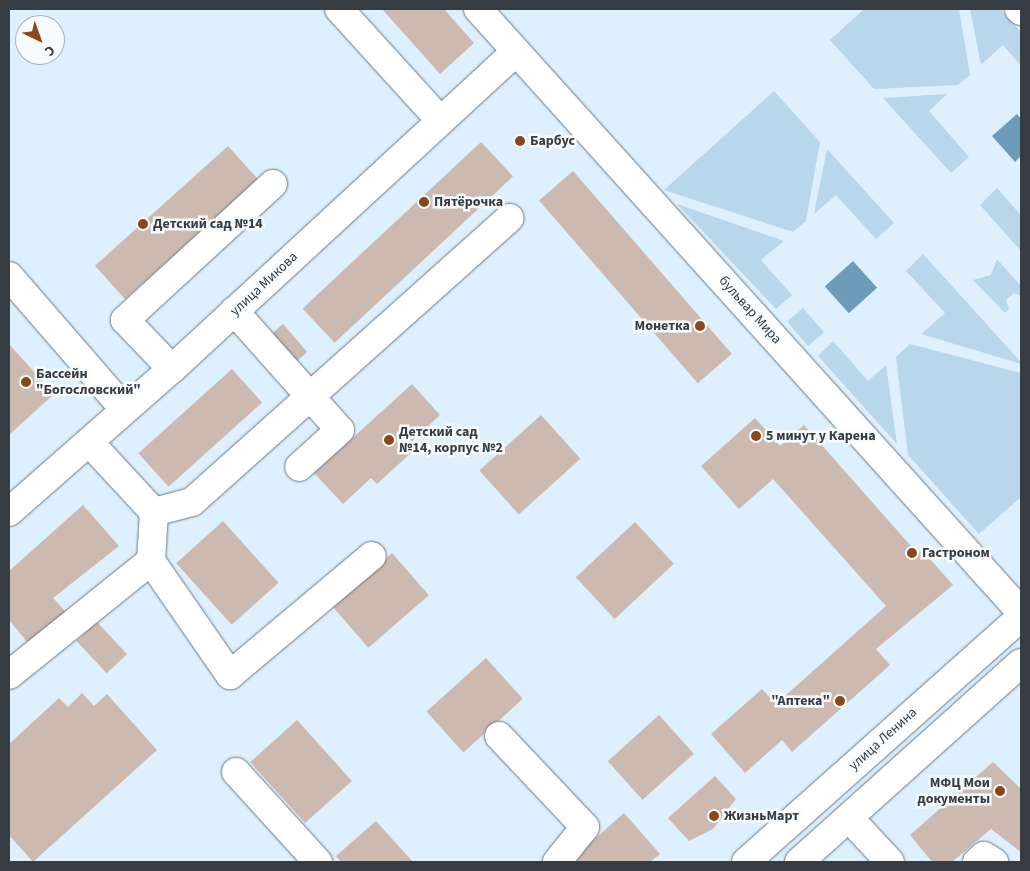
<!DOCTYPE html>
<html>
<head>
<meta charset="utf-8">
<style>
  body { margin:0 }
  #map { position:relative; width:1030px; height:871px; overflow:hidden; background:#def0fd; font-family:"Source Sans 3",sans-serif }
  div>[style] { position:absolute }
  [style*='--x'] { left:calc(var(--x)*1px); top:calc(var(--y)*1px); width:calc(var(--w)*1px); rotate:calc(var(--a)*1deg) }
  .green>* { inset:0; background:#bad6eb; transform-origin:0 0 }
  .water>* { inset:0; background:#6d9cbb; transform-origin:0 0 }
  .building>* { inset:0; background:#ccb9af; transform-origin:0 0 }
  .roads { filter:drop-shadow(0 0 1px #697984) drop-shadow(0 0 1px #697984) }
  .minor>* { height:28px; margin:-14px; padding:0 14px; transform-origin:14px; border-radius:14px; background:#fff }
  .dots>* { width:14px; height:14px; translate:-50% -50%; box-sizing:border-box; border:2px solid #f7fbfd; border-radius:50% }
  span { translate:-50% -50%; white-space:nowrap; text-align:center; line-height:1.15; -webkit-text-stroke:5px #f7fbfd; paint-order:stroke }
  .poi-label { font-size:14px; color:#353c42; font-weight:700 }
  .left { translate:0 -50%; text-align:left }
  .right { translate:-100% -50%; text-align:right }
  .street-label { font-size:14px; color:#353c42 }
  .frame { position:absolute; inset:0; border:10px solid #353c42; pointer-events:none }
  .north { position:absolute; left:15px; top:15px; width:50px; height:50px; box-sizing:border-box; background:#f7fbfd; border:1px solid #a9afb2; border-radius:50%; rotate:138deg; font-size:14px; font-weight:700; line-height:20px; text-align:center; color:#353c42 }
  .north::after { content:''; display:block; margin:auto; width:18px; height:22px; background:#8b461b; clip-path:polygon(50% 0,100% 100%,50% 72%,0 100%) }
</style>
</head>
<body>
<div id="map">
  <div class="green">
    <div style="clip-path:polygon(864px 9px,959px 9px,970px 75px,958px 85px,874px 89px,830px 40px)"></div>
    <div style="clip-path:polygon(970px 9px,1000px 9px,1021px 32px,1021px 66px,1003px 45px,981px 65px)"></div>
    <div style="clip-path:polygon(774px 91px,820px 142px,806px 221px,793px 232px,664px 190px)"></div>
    <div style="clip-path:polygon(947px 94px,929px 111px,969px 157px,951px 173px,883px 98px)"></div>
    <div style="clip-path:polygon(827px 149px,894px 223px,876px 239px,836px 195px,814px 214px)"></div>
    <div style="clip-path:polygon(997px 188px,1021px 215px,1021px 251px,980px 205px)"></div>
    <div style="clip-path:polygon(677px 204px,784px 241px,761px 260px,792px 295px,776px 309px)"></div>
    <div style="clip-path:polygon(923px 254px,1021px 362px,1021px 364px,921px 334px,945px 313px,906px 271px)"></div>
    <div style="clip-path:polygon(997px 259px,1021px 286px,1021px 296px,1014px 293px,1006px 300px,1009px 309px,1005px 313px,973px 280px,991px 275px)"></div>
    <div style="left:803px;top:308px;width:32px;height:21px;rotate:49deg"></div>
    <div style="clip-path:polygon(833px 341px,868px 381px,886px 365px,897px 444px,818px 356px)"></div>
    <div style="clip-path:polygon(910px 344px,1021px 373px,1021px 497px,979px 534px,908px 455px,896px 357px)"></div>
  </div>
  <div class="water">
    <div style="clip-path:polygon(1017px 114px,1021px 119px,1021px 156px,1015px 162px,992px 136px)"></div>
    <div style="left:853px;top:261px;width:36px;height:38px;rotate:48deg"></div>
  </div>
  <div class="building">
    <div style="clip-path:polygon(382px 9px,444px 9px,474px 43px,440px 74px)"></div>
    <div style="left:481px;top:142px;width:47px;height:244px;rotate:47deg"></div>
    <div style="left:228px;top:146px;width:45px;height:179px;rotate:48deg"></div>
    <div style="left:573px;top:171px;width:242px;height:45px;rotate:49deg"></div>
    <div style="left:283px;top:324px;width:37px;height:23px;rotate:49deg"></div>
    <div style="clip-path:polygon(9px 344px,54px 394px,9px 435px)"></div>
    <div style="left:232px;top:369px;width:45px;height:126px;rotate:48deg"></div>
    <div style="clip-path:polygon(412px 384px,440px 415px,408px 445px,413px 451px,377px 484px,371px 478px,343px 504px,314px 473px)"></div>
    <div style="left:541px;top:415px;width:59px;height:83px;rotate:48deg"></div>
    <div style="clip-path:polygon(755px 418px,780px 446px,804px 425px,918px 554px,922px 550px,953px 585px,876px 649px,890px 665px,792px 752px,782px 740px,745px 773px,711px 734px,762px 689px,776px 704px,886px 606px,773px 479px,739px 509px,701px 466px)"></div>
    <div style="clip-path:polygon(83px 505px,119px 546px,53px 598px,66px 612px,29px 644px,9px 620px,9px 571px)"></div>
    <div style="left:223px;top:521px;width:83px;height:63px;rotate:48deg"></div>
    <div style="left:635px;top:522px;width:57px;height:81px;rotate:47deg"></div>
    <div style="left:392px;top:553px;width:56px;height:80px;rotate:49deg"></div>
    <div style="left:97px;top:622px;width:44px;height:28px;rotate:47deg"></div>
    <div style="left:486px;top:658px;width:55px;height:80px;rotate:48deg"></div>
    <div style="clip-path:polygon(82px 693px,94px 706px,107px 694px,157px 750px,33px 862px,9px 835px,9px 744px,59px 698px,68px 707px)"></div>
    <div style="left:659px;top:715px;width:52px;height:69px;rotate:48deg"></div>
    <div style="left:297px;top:720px;width:82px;height:63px;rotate:48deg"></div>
    <div style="clip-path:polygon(993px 762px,1021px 789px,1021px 852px,991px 829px,952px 862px,932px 862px,910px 835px)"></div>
    <div style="clip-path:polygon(715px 776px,736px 799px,713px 829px,689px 841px,668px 818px)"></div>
    <div style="clip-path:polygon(624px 813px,660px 854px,650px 862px,575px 862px,572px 859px)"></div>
    <div style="clip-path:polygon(376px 821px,413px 862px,341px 862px,336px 856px)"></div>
  </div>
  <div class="roads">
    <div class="minor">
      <div style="--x:339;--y:9;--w:150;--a:47.7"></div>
      <div style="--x:478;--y:9;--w:811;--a:48"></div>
      <div style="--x:1019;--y:9;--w:3;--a:45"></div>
      <div style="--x:9;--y:276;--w:177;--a:49.1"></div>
      <div style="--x:234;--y:311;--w:159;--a:48.3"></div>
      <div style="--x:340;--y:430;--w:55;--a:137.9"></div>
      <div style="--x:172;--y:369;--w:68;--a:-133.8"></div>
      <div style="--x:125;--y:320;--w:201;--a:-42.6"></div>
      <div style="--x:90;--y:443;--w:94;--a:47.2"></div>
      <div style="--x:154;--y:512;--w:49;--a:93.5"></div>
      <div style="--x:151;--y:561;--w:139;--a:55.3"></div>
      <div style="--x:230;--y:675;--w:185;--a:-40"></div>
      <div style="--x:9;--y:512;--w:217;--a:-41.3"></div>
      <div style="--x:172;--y:369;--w:468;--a:-42.7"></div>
      <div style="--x:154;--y:512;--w:39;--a:-15"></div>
      <div style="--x:192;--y:502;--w:426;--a:-41.8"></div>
      <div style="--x:9;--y:675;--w:182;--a:-38.8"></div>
      <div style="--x:499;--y:736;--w:125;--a:46.6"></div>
      <div style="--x:585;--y:827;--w:45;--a:128.7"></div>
      <div style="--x:236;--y:772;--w:122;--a:47.7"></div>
      <div style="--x:849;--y:818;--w:60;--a:47"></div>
      <div style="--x:746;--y:862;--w:368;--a:-41.7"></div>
      <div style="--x:799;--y:862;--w:298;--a:-41.9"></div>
      <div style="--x:977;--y:862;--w:9;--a:-41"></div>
      <div style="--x:984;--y:856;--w:12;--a:31"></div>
    </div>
  </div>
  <div class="dots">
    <div style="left:520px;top:141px;background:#8b461b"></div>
    <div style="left:424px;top:202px;background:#8b461b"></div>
    <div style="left:143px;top:224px;background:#8b461b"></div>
    <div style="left:700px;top:326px;background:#8b461b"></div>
    <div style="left:26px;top:382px;background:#8b461b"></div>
    <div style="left:756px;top:436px;background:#8b461b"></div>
    <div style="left:389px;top:440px;background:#8b461b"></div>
    <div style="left:912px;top:553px;background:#8b461b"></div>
    <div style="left:840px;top:701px;background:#8b461b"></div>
    <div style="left:1000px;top:791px;background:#8b461b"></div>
    <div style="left:714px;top:816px;background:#8b461b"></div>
  </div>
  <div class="poi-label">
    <span class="left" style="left:530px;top:141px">Барбус</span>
    <span class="left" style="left:434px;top:202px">Пятёрочка</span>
    <span class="left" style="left:153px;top:224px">Детский сад №14</span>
    <span class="right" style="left:690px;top:326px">Монетка</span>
    <span class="left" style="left:36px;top:382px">Бассейн<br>"Богословский"</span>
    <span class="left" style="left:399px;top:440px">Детский сад<br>№14, корпус №2</span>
    <span class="left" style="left:766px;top:436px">5 минут у Карена</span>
    <span class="left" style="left:922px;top:553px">Гастроном</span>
    <span class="right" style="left:830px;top:701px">"Аптека"</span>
    <span class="right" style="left:990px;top:791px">МФЦ Мои<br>документы</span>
    <span class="left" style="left:724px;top:816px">ЖизньМарт</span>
  </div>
  <div class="street-label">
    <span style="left:264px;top:284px;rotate:-43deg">улица Микова</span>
    <span style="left:750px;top:310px;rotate:48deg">бульвар Мира</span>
    <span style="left:883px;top:739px;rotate:-42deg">улица Ленина</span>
  </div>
  <div class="frame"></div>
  <div class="north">С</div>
</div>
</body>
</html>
